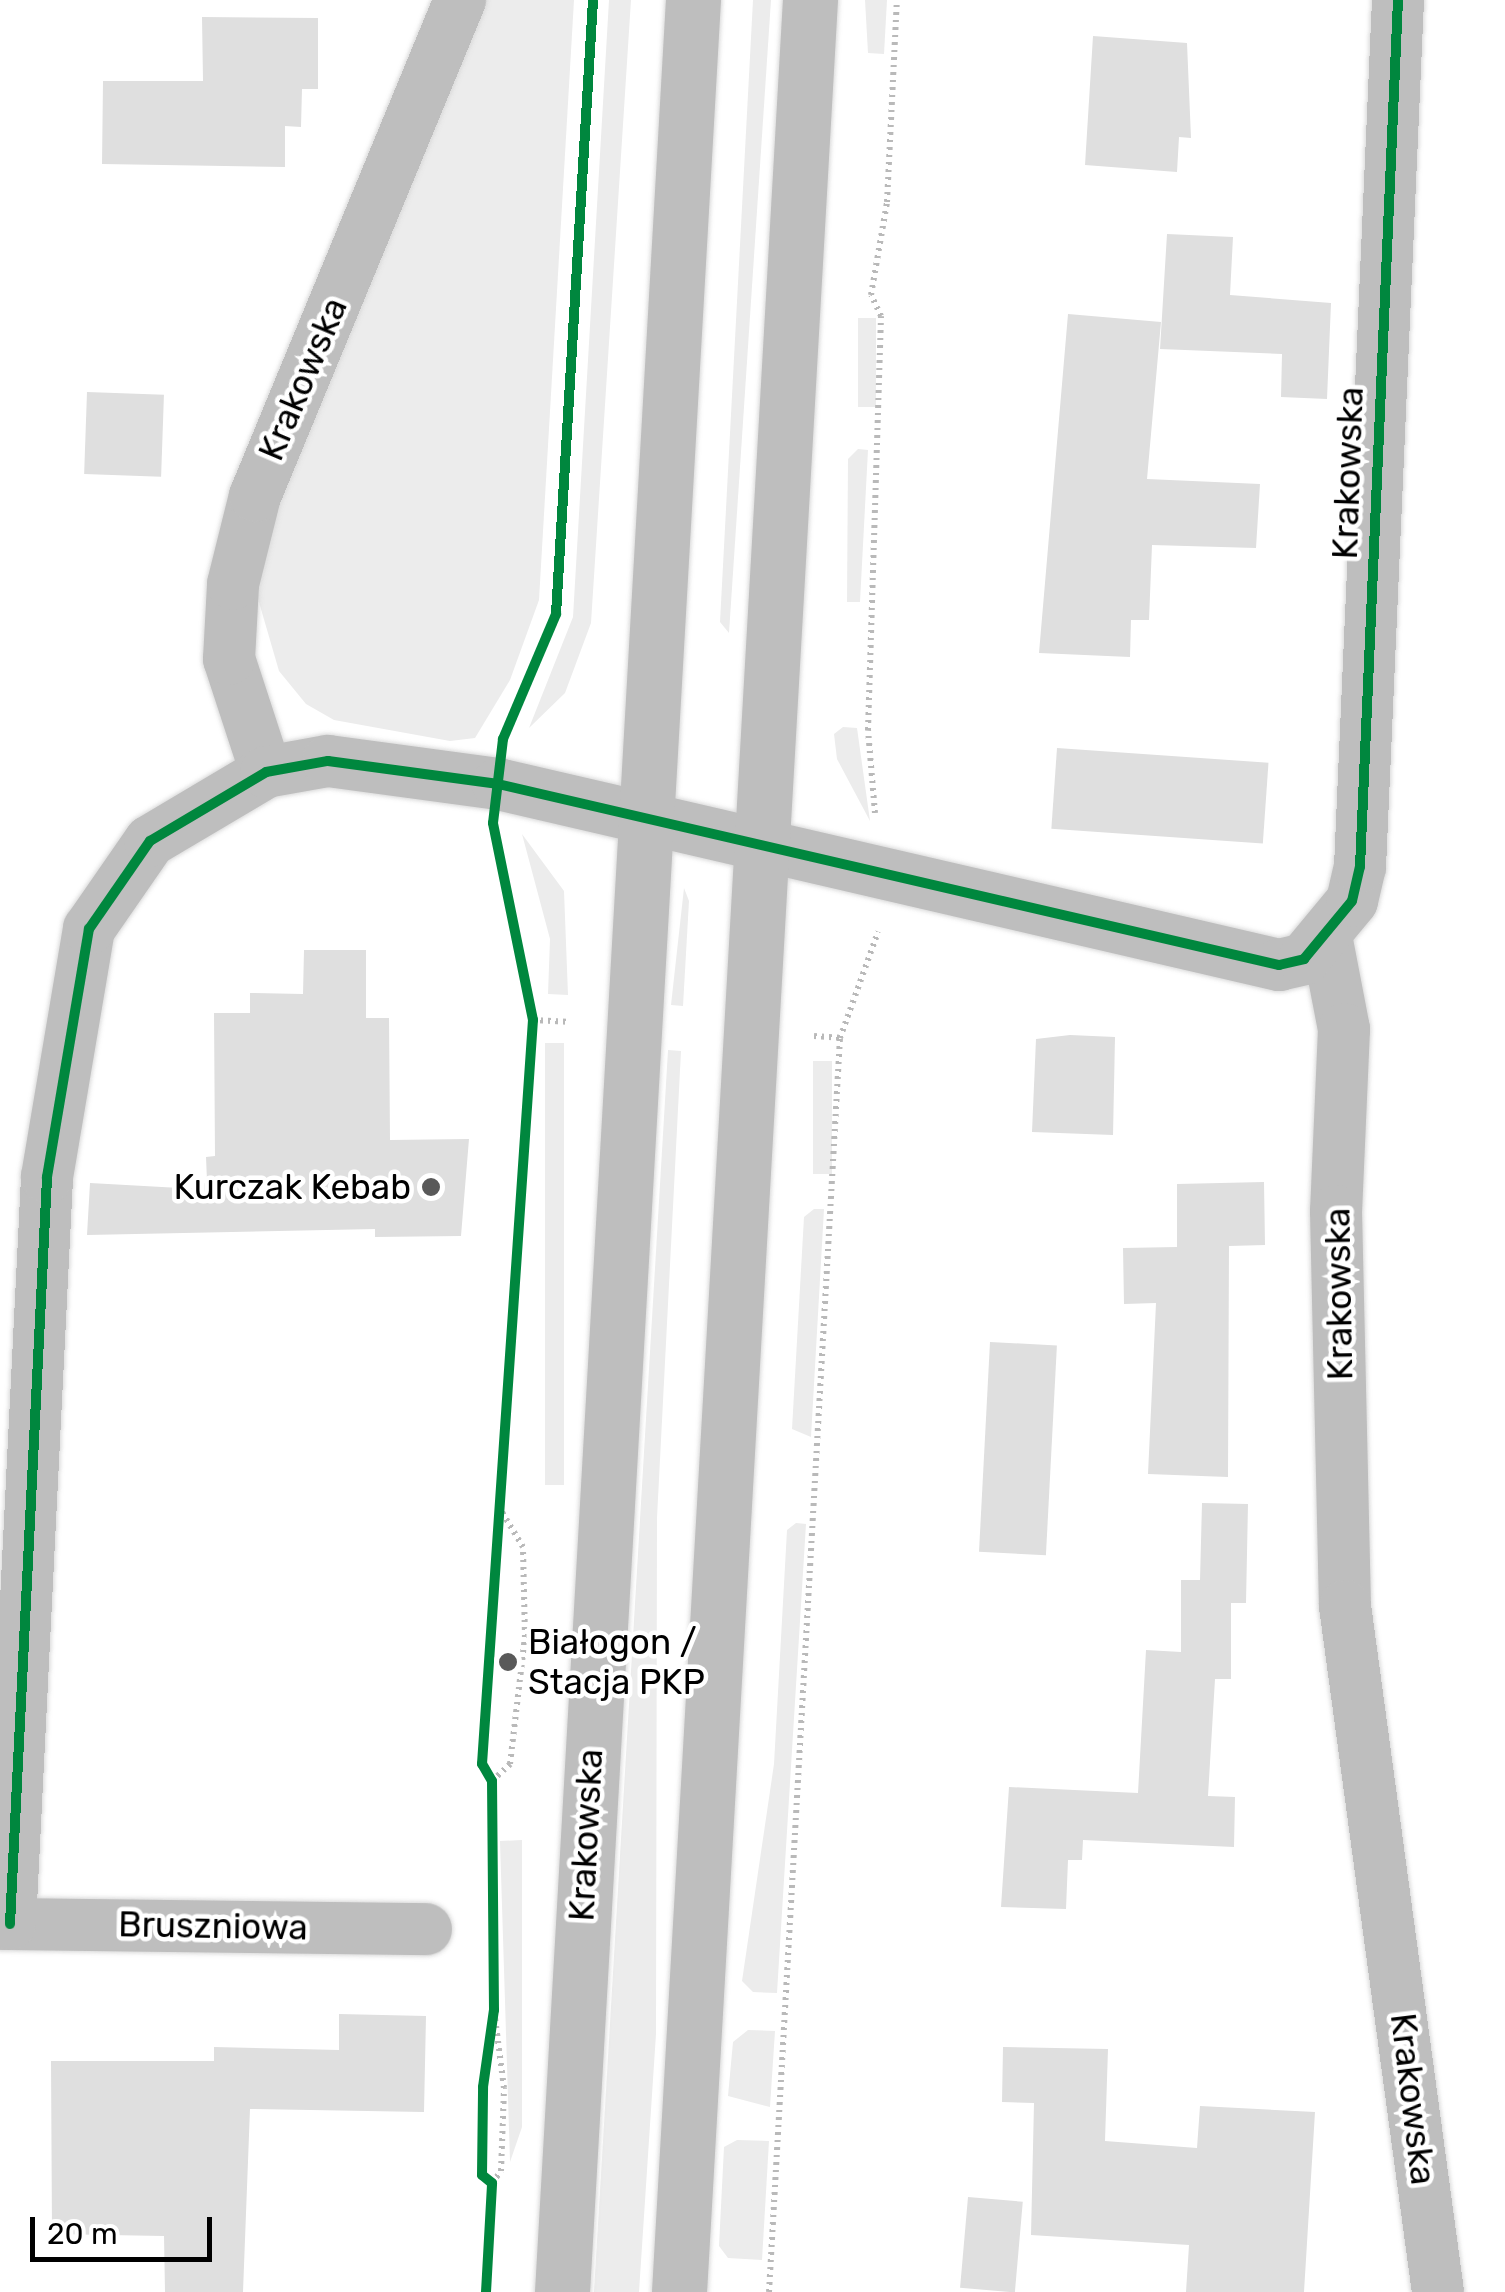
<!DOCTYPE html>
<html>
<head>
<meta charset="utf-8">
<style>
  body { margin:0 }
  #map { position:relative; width:1505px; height:2292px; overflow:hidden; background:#fff; font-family:Rubik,sans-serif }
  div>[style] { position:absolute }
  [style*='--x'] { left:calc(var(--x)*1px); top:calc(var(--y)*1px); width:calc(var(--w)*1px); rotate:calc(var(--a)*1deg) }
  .green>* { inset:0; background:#ececec; transform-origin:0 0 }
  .building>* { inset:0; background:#dfdfdf; transform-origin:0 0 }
  .path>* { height:6px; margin-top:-3px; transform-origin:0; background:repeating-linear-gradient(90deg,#b9b9b9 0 2.5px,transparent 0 7.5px) }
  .roads { filter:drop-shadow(0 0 2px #dbdbdb) drop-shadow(0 0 2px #dbdbdb) }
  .street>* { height:52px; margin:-26px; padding:0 26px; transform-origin:26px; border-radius:26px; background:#bebebe }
  .primary>* { height:55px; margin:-27.5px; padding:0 27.5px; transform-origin:27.5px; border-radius:27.5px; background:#bebebe }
  .cycleway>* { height:10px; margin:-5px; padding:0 5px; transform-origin:5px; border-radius:5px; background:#00873e }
  .dots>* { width:28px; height:28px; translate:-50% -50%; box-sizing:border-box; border:5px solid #fff; border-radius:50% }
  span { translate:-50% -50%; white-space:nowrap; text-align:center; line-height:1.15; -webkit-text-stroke:9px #fff; paint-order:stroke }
  .street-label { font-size:35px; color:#000 }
  .poi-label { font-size:35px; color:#000 }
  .right { translate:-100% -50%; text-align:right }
  .left { translate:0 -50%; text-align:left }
  .scale { position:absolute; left:30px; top:2217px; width:182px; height:45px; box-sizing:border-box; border:5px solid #000; border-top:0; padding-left:12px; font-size:30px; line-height:35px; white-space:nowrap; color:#000; -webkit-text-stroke:8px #fff; paint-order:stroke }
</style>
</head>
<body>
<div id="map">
  <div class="green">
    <div style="clip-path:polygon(486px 0,574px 0,539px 600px,510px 680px,475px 738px,450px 741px,334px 720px,306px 704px,279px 671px,254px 585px,258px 535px)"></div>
    <div style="clip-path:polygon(609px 0,631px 0,591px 623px,565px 693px,529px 728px,573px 617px)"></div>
    <div style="clip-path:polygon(753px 0,771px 0,729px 633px,720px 622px)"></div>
    <div style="clip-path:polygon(865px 0,887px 0,884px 54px,868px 53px)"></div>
    <div style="left:858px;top:318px;width:18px;height:89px"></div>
    <div style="clip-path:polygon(858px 449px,868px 450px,860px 602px,847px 602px,848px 459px)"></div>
    <div style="clip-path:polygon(843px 727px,857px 728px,870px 821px,837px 759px,834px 734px)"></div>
    <div style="clip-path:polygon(522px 834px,564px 891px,568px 995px,548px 994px,550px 939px)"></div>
    <div style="clip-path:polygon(684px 888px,689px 901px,683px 1006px,671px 1005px)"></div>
    <div style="left:545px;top:1043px;width:19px;height:442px"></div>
    <div style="clip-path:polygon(668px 1050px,681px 1051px,657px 1518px,656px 2034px,639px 2292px,594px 2292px)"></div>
    <div style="left:813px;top:1061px;width:19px;height:113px"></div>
    <div style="clip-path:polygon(814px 1209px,824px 1209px,811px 1437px,792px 1429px,804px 1217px)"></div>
    <div style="clip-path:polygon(796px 1523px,806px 1524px,777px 1993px,753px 1992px,742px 1981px,774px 1764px,787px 1530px)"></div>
    <div style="clip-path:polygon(522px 1840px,522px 2127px,510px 2162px,500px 1841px)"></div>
    <div style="clip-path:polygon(748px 2030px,775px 2031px,770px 2107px,728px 2096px,733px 2042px)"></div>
    <div style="clip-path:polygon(737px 2140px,769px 2141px,762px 2260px,728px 2258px,719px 2246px,724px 2147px)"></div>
  </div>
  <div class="building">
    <div style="clip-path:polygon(202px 17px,318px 18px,318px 89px,302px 89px,301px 127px,285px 126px,285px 167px,102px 164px,103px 81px,203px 81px)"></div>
    <div style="clip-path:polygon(1093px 36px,1187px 43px,1191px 138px,1179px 137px,1177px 172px,1085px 165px)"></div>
    <div style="clip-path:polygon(1167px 234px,1233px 237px,1230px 295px,1331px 303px,1327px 399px,1281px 397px,1282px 354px,1160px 349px)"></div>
    <div style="clip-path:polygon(1068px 314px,1161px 322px,1147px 479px,1260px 484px,1256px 548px,1152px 545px,1149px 620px,1131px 620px,1130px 657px,1039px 653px)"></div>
    <div style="left:87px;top:392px;width:77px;height:82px;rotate:2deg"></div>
    <div style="left:1057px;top:748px;width:212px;height:81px;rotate:4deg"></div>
    <div style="clip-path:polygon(304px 950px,366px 950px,366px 1018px,389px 1018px,390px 1140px,469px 1139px,461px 1236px,375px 1237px,375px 1229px,87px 1235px,90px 1183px,198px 1189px,207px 1181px,206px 1157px,215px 1156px,214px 1013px,250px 1013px,250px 993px,303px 994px)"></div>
    <div style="clip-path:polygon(1070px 1035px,1115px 1037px,1113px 1135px,1032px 1132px,1036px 1039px)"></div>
    <div style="clip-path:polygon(1264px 1182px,1265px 1245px,1229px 1246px,1228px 1477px,1148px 1474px,1156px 1303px,1124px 1304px,1123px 1248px,1177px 1247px,1177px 1184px)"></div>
    <div style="left:990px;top:1342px;width:67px;height:210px;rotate:3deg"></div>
    <div style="clip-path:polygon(1202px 1503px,1248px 1504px,1246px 1603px,1231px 1603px,1231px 1679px,1215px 1679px,1208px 1796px,1235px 1797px,1234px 1847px,1083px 1840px,1082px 1860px,1068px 1860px,1066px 1909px,1001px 1907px,1009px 1787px,1138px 1793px,1146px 1650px,1181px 1652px,1181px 1580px,1200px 1580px)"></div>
    <div style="clip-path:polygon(339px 2014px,426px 2016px,424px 2112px,250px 2109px,243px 2292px,165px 2292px,164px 2236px,52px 2234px,51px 2061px,214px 2061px,214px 2047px,339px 2050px)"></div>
    <div style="clip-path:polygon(1003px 2047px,1108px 2049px,1105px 2141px,1197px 2148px,1200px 2106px,1315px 2112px,1304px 2292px,1186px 2292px,1189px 2245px,1031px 2235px,1034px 2103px,1002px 2102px)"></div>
    <div style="left:968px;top:2197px;width:55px;height:91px;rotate:5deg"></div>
  </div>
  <div class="path">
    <div style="--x:875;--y:813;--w:83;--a:-94.8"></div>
    <div style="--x:868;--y:730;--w:414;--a:-88.2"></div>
    <div style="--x:881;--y:316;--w:23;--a:-115"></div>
    <div style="--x:871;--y:295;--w:94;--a:-80.2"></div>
    <div style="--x:887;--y:202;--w:202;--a:-87.2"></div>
    <div style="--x:533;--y:1020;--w:34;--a:3"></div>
    <div style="--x:814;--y:1036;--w:26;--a:4"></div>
    <div style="--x:492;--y:1781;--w:25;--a:-43"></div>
    <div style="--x:510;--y:1764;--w:128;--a:-83.3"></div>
    <div style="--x:525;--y:1637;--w:90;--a:-91.3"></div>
    <div style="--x:523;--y:1547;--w:41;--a:-121"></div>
    <div style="--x:492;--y:2183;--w:15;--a:-53"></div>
    <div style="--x:501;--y:2171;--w:83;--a:-87.9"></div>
    <div style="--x:504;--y:2088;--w:79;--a:-97.3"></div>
    <div style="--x:769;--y:2292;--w:1256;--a:-86.76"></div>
    <div style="--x:840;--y:1038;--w:113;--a:-70.3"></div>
  </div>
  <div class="roads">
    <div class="street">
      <div style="--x:266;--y:772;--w:119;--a:-108.1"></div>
      <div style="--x:229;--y:659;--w:75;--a:-86.9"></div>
      <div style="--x:233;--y:584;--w:91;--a:-76"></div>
      <div style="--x:255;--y:496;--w:537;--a:-67.54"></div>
      <div style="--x:1327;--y:941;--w:90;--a:79.1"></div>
      <div style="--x:1344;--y:1029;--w:182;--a:92.5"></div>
      <div style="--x:1336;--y:1211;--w:395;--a:88.7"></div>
      <div style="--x:1345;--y:1606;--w:692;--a:82.28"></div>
      <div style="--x:0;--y:1924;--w:426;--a:0.7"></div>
      <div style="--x:10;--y:1924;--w:748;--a:-87.16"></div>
      <div style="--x:47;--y:1177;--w:252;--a:-80.4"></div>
      <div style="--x:89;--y:929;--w:107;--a:-55.3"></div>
      <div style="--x:150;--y:841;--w:135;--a:-30.7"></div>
      <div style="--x:266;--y:772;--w:63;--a:-10.1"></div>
      <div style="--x:328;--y:761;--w:172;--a:7.7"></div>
      <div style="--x:498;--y:784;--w:802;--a:13.05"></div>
      <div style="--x:1279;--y:965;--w:26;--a:-13"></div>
      <div style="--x:1304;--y:959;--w:75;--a:-50.4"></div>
      <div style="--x:1352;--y:901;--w:35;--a:-77"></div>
      <div style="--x:1360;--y:867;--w:868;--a:-87.49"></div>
    </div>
    <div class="primary">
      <div style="--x:562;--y:2292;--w:2296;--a:-86.73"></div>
      <div style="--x:679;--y:2292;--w:2296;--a:-86.73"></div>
    </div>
  </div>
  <div class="cycleway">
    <div style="--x:10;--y:1924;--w:748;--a:-87.16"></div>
    <div style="--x:47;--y:1177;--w:252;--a:-80.4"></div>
    <div style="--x:89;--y:929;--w:107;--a:-55.3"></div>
    <div style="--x:150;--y:841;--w:135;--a:-30.7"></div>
    <div style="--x:266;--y:772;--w:63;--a:-10.1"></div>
    <div style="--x:328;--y:761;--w:172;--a:7.7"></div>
    <div style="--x:498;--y:784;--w:802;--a:13.05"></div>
    <div style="--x:1279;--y:965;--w:26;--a:-13"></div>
    <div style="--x:1304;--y:959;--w:75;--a:-50.4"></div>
    <div style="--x:1352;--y:901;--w:35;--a:-77"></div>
    <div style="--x:1360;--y:867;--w:868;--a:-87.49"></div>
    <div style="--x:486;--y:2292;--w:109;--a:-86.8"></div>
    <div style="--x:492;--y:2183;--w:13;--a:-141"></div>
    <div style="--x:482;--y:2175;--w:88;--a:-89.3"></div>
    <div style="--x:483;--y:2087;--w:78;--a:-81.9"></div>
    <div style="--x:494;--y:2010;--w:229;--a:-90.5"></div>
    <div style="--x:492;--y:1781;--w:20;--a:-120"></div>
    <div style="--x:482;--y:1764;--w:746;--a:-86.08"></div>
    <div style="--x:533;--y:1020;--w:201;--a:-101.5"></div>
    <div style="--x:493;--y:823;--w:85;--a:-83.2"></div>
    <div style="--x:503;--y:739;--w:136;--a:-67"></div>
    <div style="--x:556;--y:614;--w:615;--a:-86.55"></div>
  </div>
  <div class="dots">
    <div style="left:431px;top:1187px;background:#595959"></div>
    <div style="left:508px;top:1662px;background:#595959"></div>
  </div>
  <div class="street-label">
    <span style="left:303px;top:379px;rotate:-67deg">Krakowska</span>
    <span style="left:1348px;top:473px;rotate:-88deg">Krakowska</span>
    <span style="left:1339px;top:1294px;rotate:-91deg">Krakowska</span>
    <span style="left:586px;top:1835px;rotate:-87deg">Krakowska</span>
    <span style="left:213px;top:1926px;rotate:1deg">Bruszniowa</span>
    <span style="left:1413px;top:2099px;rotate:83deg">Krakowska</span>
  </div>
  <div class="poi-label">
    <span class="right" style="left:411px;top:1187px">Kurczak Kebab</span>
    <span class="left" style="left:528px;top:1662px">Białogon /<br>Stacja PKP</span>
  </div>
  <div class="scale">20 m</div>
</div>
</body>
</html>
